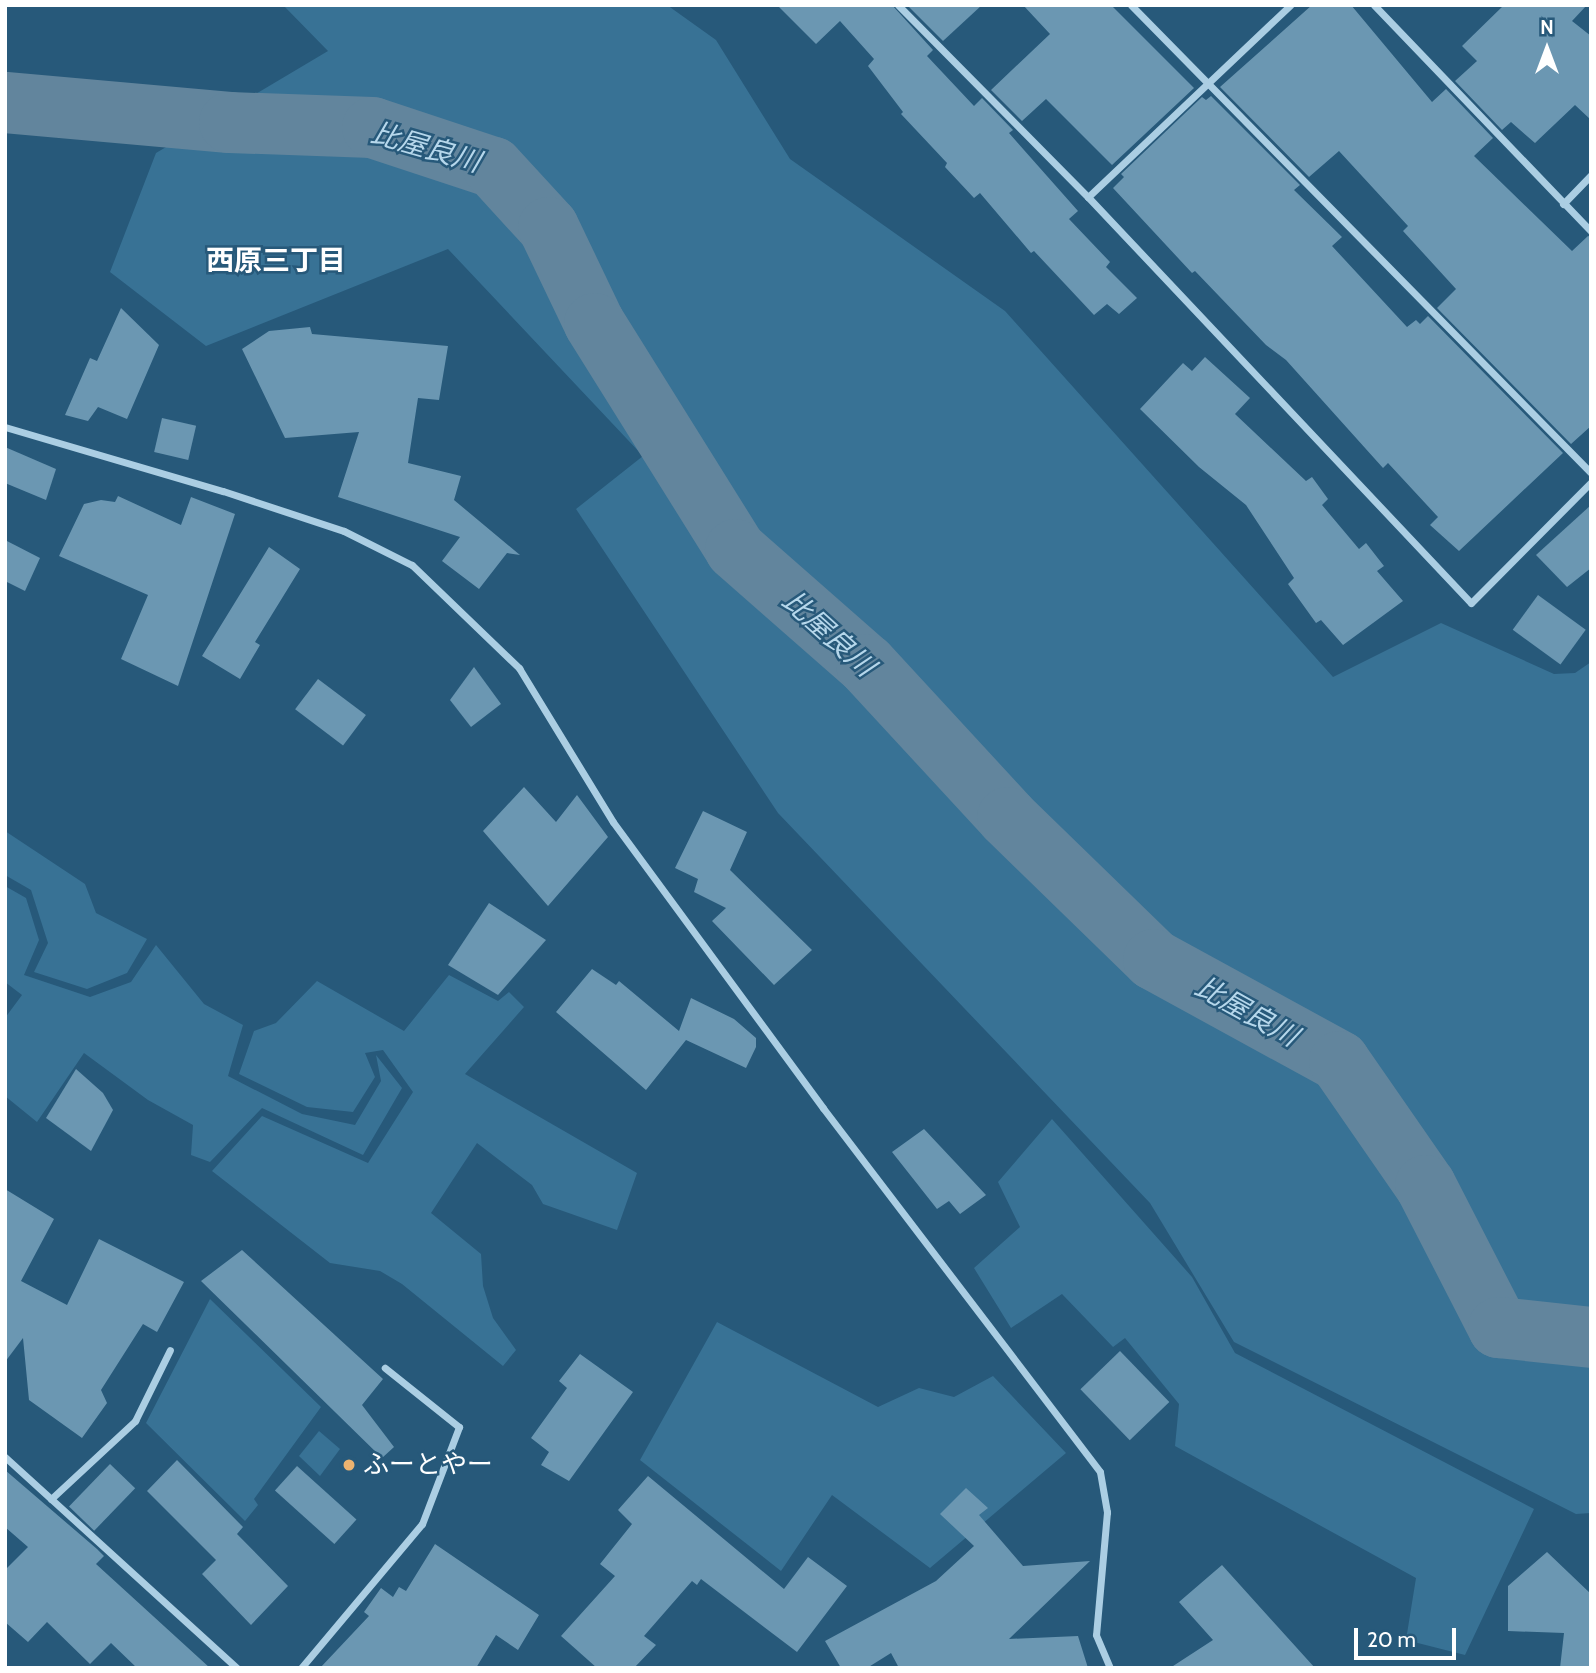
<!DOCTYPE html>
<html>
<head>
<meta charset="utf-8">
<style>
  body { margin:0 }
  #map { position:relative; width:1596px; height:1673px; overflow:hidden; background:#27597a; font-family:Cabin,"Noto Sans JP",sans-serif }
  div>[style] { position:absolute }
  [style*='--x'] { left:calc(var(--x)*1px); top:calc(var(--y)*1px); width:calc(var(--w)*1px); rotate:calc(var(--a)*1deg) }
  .green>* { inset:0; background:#387295 }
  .river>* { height:61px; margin:-30.5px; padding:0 30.5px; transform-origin:30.5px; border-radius:30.5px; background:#62859d }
  .building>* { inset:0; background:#6b97b2; transform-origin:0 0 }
  .street>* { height:7px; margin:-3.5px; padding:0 3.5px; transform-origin:3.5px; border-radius:3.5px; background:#abcee3 }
  .dots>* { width:19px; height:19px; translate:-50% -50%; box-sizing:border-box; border:4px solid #27597a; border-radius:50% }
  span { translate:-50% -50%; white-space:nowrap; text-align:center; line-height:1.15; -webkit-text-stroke:5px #27597a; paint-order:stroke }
  .poi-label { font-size:26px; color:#fff }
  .left { translate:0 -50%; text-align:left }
  .water-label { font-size:28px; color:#b6d7eb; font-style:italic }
  .neighbourhood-label { font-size:28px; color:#fff; font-weight:700 }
  .frame { position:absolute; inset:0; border:7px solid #fff; pointer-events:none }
  .north { position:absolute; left:1512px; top:14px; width:70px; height:70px; -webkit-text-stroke:5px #27597a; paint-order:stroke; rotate:0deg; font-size:19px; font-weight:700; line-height:28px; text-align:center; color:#fff }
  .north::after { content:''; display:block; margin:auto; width:24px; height:32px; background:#fff; clip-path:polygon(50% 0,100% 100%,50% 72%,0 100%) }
  .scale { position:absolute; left:1354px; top:1628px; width:102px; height:32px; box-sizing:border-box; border:4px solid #fff; border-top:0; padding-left:9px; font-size:21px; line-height:24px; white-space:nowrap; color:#fff; -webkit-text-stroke:5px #27597a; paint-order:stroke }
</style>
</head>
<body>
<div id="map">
  <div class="green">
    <div style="clip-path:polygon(283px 5px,667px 5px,716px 40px,790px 159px,1005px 311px,1333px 677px,1441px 623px,1554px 674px,1575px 673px,1591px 662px,1591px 1513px,1576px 1514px,1234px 1342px,1150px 1203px,778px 813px,576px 509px,643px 456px,448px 249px,206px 346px,110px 272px,156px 153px,328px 51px)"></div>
    <div style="clip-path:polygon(5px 831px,85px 884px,96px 913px,147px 939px,127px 973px,87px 989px,34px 972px,48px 943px,31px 890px,5px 875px)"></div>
    <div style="clip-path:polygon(5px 886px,26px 898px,39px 940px,24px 975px,90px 997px,131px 982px,156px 945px,204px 1004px,243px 1025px,228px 1076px,302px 1114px,355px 1125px,381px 1081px,376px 1055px,402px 1088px,363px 1155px,262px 1108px,210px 1162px,191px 1155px,193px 1125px,148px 1100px,84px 1053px,37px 1122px,5px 1096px,5px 1018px,22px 995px,5px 982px)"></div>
    <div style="clip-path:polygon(449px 975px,498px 1001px,509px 992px,524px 1007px,465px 1074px,637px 1173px,617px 1230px,543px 1204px,532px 1185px,477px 1143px,431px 1213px,481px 1254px,483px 1286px,493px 1318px,516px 1350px,503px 1366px,402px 1284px,380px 1271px,330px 1263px,212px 1171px,262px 1116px,368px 1163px,413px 1092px,383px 1050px,365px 1053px,375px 1077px,353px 1112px,307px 1107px,239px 1074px,254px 1031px,276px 1023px,317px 981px,404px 1031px)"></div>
    <div style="clip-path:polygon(1052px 1119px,1192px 1277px,1235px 1353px,1534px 1509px,1465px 1655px,1406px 1640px,1416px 1578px,1175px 1446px,1179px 1404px,1125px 1338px,1113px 1347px,1062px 1294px,1011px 1328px,974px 1268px,1020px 1227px,998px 1182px)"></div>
    <div style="clip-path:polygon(210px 1299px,321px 1407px,254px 1499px,258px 1505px,245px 1521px,146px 1423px)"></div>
    <div style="clip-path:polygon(717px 1322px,878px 1407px,919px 1388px,954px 1397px,993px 1376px,1066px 1453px,930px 1568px,832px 1495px,781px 1571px,640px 1460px)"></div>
    <div style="clip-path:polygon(319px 1431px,340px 1449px,320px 1476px,299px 1456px)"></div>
  </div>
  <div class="river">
    <div style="--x:5;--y:102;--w:225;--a:5.1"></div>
    <div style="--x:229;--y:122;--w:143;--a:2"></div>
    <div style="--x:372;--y:127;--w:127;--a:18.3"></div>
    <div style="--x:493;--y:167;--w:81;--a:47.5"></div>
    <div style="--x:548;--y:227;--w:106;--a:64.4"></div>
    <div style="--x:594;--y:323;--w:266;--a:58"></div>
    <div style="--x:735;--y:549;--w:174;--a:41.3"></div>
    <div style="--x:866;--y:664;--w:208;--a:47.3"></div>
    <div style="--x:1007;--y:817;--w:204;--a:44.2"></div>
    <div style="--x:1153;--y:959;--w:212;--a:28.7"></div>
    <div style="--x:1339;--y:1061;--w:151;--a:55.3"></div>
    <div style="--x:1425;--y:1185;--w:160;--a:62.8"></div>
    <div style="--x:1498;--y:1327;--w:94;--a:6.1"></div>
  </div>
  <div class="building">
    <div style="clip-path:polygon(777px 5px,892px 5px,933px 50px,927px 56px,974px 106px,982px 98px,1013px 130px,1009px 133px,1078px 211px,1069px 219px,1110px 262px,1106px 267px,1137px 298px,1119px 314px,1107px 304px,1094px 315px,1034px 251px,1031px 253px,980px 193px,974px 198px,945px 167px,947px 163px,901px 114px,903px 112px,868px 66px,874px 59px,840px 21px,816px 44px)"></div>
    <div style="clip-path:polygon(907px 5px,982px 5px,943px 41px)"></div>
    <div style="clip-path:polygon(1023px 5px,1111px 5px,1194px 88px,1112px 165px,1046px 99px,1022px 121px,991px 90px,1050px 34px)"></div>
    <div style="clip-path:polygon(1312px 5px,1351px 5px,1432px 102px,1446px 89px,1493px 138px,1474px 156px,1572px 251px,1588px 236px,1591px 237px,1591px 426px,1571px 444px,1437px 308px,1456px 289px,1403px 231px,1408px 226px,1339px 151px,1309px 177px,1220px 87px)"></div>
    <div style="clip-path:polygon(1504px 5px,1587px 5px,1572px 21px,1591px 36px,1591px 120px,1575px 105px,1535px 143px,1511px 122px,1502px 130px,1455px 81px,1477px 61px,1462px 46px)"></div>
    <div style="clip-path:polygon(1211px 96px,1300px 185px,1294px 190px,1342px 237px,1332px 246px,1407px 327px,1416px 320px,1420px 324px,1428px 316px,1563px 453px,1459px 551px,1430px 525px,1438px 517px,1388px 463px,1383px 468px,1286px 360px,1266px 345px,1195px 271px,1192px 273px,1113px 188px,1124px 177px,1121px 174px,1202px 97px,1206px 100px)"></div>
    <div style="clip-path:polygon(121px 308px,159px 345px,127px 419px,98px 407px,88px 421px,65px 415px,90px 358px,97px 361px)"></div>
    <div style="clip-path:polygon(310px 327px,312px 334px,448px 346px,439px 400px,418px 398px,408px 463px,461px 476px,454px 500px,520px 555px,507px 553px,479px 589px,442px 561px,460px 537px,338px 497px,359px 432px,285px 438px,242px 349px,269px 331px)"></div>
    <div style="clip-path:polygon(1205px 357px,1250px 398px,1235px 414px,1306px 481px,1312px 477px,1328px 499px,1322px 505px,1359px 549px,1366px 543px,1384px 566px,1377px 571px,1403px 601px,1343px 645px,1321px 620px,1316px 623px,1288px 584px,1294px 578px,1246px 505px,1199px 467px,1140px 409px,1183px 363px,1192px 371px)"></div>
    <div style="left:162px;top:418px;width:35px;height:35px;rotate:13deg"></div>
    <div style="clip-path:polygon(5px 447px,56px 469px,46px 500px,5px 483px)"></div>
    <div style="clip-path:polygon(118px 496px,181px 525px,191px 497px,235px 514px,178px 686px,121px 659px,148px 595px,59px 556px,84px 504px,101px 500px,115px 502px)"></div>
    <div style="clip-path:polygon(1591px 505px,1591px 568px,1567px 587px,1536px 555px)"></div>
    <div style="clip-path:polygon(5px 540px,40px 558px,25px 591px,5px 581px)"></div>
    <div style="clip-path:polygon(269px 547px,300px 569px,255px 642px,260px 645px,240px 679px,202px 656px)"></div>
    <div style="left:1538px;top:595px;width:59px;height:43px;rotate:36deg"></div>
    <div style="clip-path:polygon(474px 667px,501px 704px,471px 727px,450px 700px)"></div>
    <div style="left:318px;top:679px;width:60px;height:38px;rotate:37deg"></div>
    <div style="clip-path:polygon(524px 787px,556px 822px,577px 795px,608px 837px,548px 906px,483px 831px)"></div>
    <div style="clip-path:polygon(703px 811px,747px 832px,730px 870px,812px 950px,774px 985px,712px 921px,726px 908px,694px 892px,698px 879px,675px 868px)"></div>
    <div style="clip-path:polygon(489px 903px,546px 940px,498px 995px,448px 965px)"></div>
    <div style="clip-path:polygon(592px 969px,616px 985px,619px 981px,679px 1031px,691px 998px,734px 1019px,756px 1038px,756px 1047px,746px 1068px,686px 1040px,646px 1090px,556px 1012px)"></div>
    <div style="clip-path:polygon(76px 1069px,103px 1093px,113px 1110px,91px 1151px,46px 1118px)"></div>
    <div style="clip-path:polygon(924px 1129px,986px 1195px,960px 1214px,949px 1201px,937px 1209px,892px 1152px)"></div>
    <div style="clip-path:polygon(5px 1189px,54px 1219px,21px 1281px,67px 1305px,99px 1239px,184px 1282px,157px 1332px,143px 1324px,101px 1390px,107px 1403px,82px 1438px,29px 1400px,23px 1338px,5px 1362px)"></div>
    <div style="clip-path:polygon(242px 1250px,383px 1379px,362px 1405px,394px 1447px,382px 1458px,201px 1281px)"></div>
    <div style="left:1120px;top:1351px;width:71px;height:55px;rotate:46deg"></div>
    <div style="clip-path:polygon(580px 1354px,633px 1392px,569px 1481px,541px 1465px,549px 1452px,531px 1438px,567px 1388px,559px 1381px)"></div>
    <div style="clip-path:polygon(177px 1460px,243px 1527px,237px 1534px,288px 1586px,251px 1625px,202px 1574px,216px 1560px,147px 1491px)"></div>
    <div style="left:110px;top:1464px;width:35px;height:59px;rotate:44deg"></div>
    <div style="left:297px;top:1466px;width:80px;height:33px;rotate:42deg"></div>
    <div style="clip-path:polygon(5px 1470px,97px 1549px,104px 1556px,96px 1564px,210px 1668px,137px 1668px,111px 1643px,90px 1664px,47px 1622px,28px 1642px,5px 1622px,5px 1570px,28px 1547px,5px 1527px)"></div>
    <div style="clip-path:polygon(648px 1476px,784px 1589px,808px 1557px,847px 1586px,797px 1652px,701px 1579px,697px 1585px,692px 1581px,644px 1636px,656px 1645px,634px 1668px,597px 1668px,561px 1636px,615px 1576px,600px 1564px,632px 1524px,618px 1510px)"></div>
    <div style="clip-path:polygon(966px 1488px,988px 1508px,979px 1515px,1023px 1566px,1090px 1561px,1009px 1639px,1078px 1636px,1088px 1668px,899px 1668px,891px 1653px,867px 1668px,841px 1668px,825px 1641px,936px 1581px,974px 1546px,940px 1514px)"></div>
    <div style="clip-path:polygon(435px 1544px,539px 1615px,518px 1650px,496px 1635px,476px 1668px,320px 1668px,369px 1616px,364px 1612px,381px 1588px,393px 1597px,399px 1587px,406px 1591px)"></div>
    <div style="clip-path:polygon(1547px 1552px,1591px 1594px,1591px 1668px,1560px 1668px,1564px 1633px,1508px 1631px,1508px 1586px)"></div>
    <div style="clip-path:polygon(1222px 1565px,1315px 1668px,1170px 1668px,1213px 1640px,1179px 1602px)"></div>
  </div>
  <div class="street">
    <div style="--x:898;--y:5;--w:270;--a:45.3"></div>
    <div style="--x:1088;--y:197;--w:558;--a:46.67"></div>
    <div style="--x:1471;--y:603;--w:170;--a:-45.2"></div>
    <div style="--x:1131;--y:5;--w:656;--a:45.49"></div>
    <div style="--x:1374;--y:5;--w:313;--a:46.2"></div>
    <div style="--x:1088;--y:197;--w:279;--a:-43.5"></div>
    <div style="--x:1563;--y:204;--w:40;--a:-46"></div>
    <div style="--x:5;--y:427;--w:227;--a:16.4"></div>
    <div style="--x:223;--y:491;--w:127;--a:18.3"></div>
    <div style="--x:344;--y:531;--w:76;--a:26.6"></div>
    <div style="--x:412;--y:565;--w:149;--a:43.9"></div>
    <div style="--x:519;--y:668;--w:180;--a:58.6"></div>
    <div style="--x:613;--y:822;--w:355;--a:53.7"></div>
    <div style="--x:823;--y:1108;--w:457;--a:52.7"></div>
    <div style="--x:1100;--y:1472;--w:41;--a:80.1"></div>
    <div style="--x:1107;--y:1512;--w:123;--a:95.1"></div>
    <div style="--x:1096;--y:1635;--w:36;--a:67"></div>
    <div style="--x:5;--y:1457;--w:314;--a:42.3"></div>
    <div style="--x:51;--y:1499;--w:115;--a:-42.9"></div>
    <div style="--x:135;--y:1421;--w:79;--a:-63.8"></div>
    <div style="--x:301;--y:1668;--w:188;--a:-50"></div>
    <div style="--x:422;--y:1524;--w:104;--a:-69.1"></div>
    <div style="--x:459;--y:1427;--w:95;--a:-141.4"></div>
  </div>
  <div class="dots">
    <div style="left:349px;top:1465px;background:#ecb370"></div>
  </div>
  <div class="poi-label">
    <span class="left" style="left:363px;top:1465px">ふーとやー</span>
  </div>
  <div class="water-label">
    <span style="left:426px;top:147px;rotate:16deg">比屋良川</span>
    <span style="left:829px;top:633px;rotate:42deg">比屋良川</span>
    <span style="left:1247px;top:1011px;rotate:29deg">比屋良川</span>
  </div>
  <div class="neighbourhood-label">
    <span style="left:276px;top:260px">西原三丁目</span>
  </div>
  <div class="frame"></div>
  <div class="north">N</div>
  <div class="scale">20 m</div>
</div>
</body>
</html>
